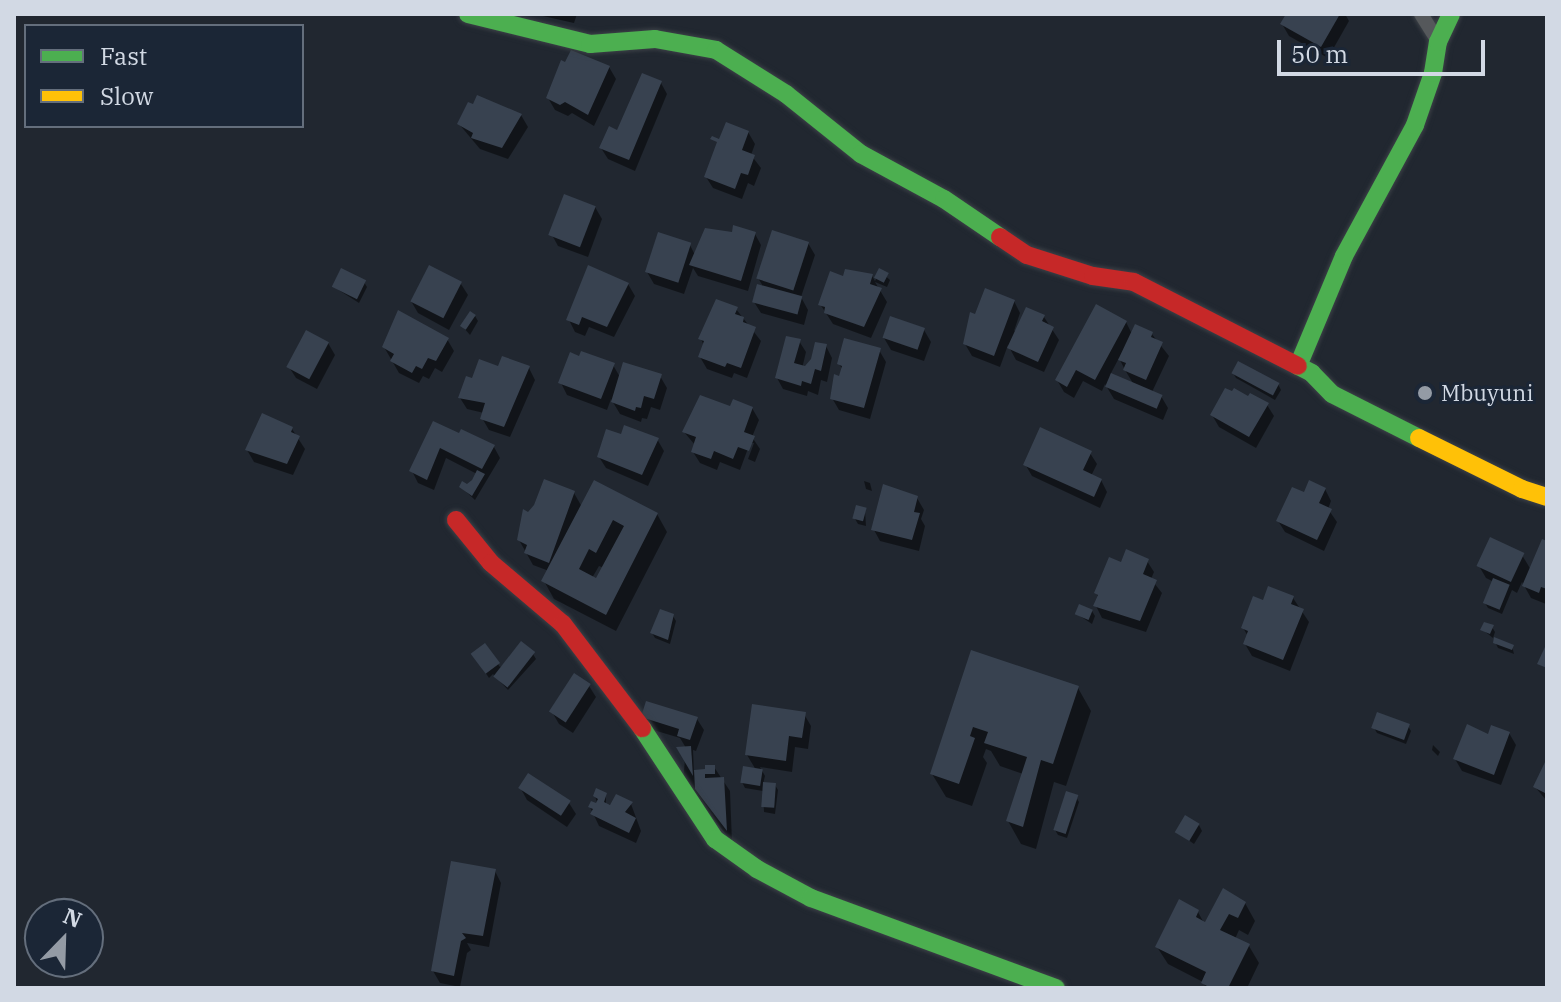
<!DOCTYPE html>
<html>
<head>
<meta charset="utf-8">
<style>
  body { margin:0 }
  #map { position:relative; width:1561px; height:1002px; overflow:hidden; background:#212730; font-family:"IBM Plex Serif",serif }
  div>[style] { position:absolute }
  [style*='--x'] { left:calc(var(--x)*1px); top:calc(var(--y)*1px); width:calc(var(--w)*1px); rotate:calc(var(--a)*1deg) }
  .shadow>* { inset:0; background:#0007 }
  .building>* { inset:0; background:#384250; transform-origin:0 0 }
  .roads { filter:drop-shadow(0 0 2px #3c4147) drop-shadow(0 0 2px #3c4147) }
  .lane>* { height:14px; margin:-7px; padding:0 7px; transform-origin:7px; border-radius:7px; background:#55585b }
  .fast>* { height:18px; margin:-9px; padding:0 9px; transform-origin:9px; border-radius:9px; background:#4caf50 }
  .slow>* { height:18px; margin:-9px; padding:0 9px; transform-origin:9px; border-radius:9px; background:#ffc107 }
  .jam>* { height:18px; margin:-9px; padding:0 9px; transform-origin:9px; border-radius:9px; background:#c62828 }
  .dots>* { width:22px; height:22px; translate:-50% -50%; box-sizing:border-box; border:4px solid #1b2636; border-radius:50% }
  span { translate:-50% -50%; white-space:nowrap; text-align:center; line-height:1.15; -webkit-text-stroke:6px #1b2636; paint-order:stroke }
  .poi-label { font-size:22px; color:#d2d9e4 }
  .left { translate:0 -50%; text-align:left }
  .frame { position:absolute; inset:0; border:16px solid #d2d9e4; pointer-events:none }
  .legend { position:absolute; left:24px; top:24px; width:280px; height:104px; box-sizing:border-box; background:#1b2636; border:2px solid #646e7c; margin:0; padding:10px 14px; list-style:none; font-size:24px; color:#d2d9e4 }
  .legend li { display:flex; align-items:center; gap:16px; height:40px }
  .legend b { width:40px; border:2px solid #646e7c }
  .north { position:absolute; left:24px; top:898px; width:80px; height:80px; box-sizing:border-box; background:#1b2636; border:2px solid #646e7c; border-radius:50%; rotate:23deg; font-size:22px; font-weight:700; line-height:32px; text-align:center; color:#d2d9e4 }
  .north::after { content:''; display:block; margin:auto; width:28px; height:36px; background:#949ba5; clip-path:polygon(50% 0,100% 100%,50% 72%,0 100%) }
  .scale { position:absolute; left:1277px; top:40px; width:208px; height:36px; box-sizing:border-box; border:4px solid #d2d9e4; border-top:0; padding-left:10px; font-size:24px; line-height:28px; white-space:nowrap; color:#d2d9e4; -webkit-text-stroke:6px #1b2636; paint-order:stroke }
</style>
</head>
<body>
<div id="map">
  <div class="shadow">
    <div style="clip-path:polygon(534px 14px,577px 14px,574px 23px)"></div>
    <div style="clip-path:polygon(1288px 14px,1345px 14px,1349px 21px,1328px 58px,1289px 36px,1282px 24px)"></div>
    <div style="clip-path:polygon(609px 67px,616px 79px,594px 126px,572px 113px,568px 116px,555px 110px,548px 98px)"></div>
    <div style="clip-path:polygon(661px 83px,667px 94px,635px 171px,608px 159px,601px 148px)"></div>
    <div style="clip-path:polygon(521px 115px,528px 127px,508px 159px,480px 149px,459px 124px)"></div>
    <div style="clip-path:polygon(748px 132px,755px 144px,751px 155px,761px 168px,754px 186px,748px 183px,742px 199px,713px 188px,706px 177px)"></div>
    <div style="clip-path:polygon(595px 207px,602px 219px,588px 257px,558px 246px,552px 235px)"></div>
    <div style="clip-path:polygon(733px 234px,755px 234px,761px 245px,748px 291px,698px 276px,693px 268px,684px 294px,654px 284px,647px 272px,690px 245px,695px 255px)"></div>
    <div style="clip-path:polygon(808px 243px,815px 255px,801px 297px,808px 310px,804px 325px,761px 313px,754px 302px,764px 288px,758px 278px)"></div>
    <div style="clip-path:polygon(880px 271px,890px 280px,887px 287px,875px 282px,887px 302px,871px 338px,833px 324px,820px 304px,844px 278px,872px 276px,875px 281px)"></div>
    <div style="clip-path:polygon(364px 282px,367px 287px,359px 303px,334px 287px)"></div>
    <div style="clip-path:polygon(461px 284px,468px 295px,449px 330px,418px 313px,411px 301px)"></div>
    <div style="clip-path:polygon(628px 284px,635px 296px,614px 337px,589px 327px,585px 336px,575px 332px,569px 320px)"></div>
    <div style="clip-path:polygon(1014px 301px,1020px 313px,1014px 331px,1044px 317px,1059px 340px,1044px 372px,1016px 360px,1008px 345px,1000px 367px,972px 356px,965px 344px,971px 314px,977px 317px)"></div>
    <div style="clip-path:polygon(736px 309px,761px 341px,747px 378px,734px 373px,732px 378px,707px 369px,700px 357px,704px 346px,701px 339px)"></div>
    <div style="clip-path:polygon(475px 316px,478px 321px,470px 335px,463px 327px)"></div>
    <div style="clip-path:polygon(evenodd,1126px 322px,1132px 334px,1151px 333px,1169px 356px,1152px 392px,1161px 396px,1168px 408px,1163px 420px,1114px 399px,1105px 384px,1102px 391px,1083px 381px,1074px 398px,1064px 392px,1057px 380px,1126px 322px,1119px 358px,1125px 370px,1134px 385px,1110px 375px,1119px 358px)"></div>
    <div style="clip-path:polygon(924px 330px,931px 342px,924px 361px,891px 350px,884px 338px)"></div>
    <div style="clip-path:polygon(447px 339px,454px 351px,442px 372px,435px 368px,429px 379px,423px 376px,419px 383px,399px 373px,384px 347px)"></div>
    <div style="clip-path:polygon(799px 341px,806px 352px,801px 373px,826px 346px,832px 358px,827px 382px,821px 380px,818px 395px,808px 391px,807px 396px,783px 389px,777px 378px)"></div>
    <div style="clip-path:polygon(328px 343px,335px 355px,317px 389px,296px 378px,289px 367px)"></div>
    <div style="clip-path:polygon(879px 350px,886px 362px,870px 419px,839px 410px,832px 398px,843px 370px,839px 364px)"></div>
    <div style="clip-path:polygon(613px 365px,620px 377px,660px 376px,667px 388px,660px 410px,651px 407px,647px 419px,642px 418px,641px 422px,620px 414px,611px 399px,607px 410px,567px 395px,561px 383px)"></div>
    <div style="clip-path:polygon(529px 368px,535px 380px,510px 437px,489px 430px,482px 418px,484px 413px,467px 409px,460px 398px,499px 369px)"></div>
    <div style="clip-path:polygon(1233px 373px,1278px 384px,1281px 390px,1275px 400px,1236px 378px)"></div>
    <div style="clip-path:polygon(1267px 405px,1274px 416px,1256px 448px,1219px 427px,1212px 415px)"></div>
    <div style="clip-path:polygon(752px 408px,759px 420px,752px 437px,760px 449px,755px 462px,748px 459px,754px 443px,750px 443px,740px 470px,720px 462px,717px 470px,700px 463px,693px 452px,695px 445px,684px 432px,731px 409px)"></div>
    <div style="clip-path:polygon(434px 424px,494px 447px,500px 458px,475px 500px,461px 487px,467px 487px,477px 474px,446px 458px,434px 490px,418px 483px,412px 471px)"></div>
    <div style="clip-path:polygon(292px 429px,305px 449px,293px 475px,254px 462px,247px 450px)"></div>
    <div style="clip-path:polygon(657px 439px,664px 451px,648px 486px,606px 468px,599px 457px)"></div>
    <div style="clip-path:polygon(1090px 453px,1097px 464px,1091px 476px,1101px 480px,1107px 492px,1100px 508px,1032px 476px,1025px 464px)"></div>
    <div style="clip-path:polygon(864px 481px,870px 483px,872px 491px,866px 489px)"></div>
    <div style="clip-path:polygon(1325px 489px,1331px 501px,1328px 509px,1337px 522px,1324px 551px,1285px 532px,1278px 521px,1305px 495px)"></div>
    <div style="clip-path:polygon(evenodd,574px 493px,582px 507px,657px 514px,667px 532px,616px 631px,554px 599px,544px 581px,549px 571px,533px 565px,519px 540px,524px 512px,529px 514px,536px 506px,574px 493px,599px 566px,604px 568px,597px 581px,592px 578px,599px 566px)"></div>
    <div style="clip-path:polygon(917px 498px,924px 510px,921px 519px,925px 526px,919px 551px,880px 541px,874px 530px)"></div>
    <div style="clip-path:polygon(865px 510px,866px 526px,858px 524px,855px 519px)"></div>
    <div style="clip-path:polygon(1547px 543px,1546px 604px,1531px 598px,1522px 582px,1517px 593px,1512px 590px,1502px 614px,1488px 608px,1485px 603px,1494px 582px,1486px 578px,1479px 566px,1522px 555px,1531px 570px)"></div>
    <div style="clip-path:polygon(1147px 561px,1154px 572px,1151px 579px,1162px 593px,1146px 632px,1102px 618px,1096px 606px,1099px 598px,1096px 593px,1122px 564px)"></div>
    <div style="clip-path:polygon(1293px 598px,1309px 622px,1290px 671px,1252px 656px,1245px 644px,1248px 636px,1243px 628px,1264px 602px)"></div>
    <div style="clip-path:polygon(1092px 611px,1095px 616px,1092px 624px,1077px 614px)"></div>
    <div style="clip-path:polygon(673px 616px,676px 621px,670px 644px,655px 638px,652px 633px)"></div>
    <div style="clip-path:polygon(1492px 627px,1495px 632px,1493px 638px,1483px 630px)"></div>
    <div style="clip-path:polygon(1495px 642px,1512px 646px,1514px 654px,1498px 648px)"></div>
    <div style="clip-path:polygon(485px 646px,500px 667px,533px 654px,536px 659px,508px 690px,493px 674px,489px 678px,473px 654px)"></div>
    <div style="clip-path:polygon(972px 653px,1078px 688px,1091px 711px,1066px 786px,1054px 782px,1036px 849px,1021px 844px,1008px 821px,1023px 774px,1000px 766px,991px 751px,986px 749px,983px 757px,987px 763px,972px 806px,946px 797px,932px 774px)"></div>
    <div style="clip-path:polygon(589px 686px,596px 697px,573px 733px,559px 724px,552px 712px)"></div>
    <div style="clip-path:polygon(804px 714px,811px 726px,808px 749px,795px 747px,792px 772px,760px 767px,765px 776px,763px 784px,775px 785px,778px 790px,775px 814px,764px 812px,763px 791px,745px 788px,742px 782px,756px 770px,747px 755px)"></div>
    <div style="clip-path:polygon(643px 717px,697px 719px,704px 730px,696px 751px,693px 750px,694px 772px,714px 767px,730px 791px,732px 842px,683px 781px,686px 748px,680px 738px,650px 729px)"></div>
    <div style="clip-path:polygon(1408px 726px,1411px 731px,1406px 744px,1377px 733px,1374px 728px)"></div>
    <div style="clip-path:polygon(1509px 733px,1516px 745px,1501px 785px,1462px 771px,1455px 759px)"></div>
    <div style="clip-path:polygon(1433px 745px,1440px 752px,1438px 756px,1432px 750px)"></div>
    <div style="clip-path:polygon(1547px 766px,1547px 801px,1535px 787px)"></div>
    <div style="clip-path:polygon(521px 789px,569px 803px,576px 814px,567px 827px,527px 800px)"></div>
    <div style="clip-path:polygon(606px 794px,606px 805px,631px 804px,641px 831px,636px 843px,599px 826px,590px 807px,598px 806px,595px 796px)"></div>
    <div style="clip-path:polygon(1076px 797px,1079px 802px,1067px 838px,1058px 835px,1055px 830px)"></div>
    <div style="clip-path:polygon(1199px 825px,1202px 831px,1194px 844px,1177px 832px)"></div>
    <div style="clip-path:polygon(495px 871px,501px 883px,489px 947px,467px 943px,471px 950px,467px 953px,460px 987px,440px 983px,433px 971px)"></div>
    <div style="clip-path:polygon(1245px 903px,1255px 921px,1248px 935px,1239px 930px,1235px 939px,1249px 946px,1259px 963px,1247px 988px,1206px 988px,1203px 982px,1168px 964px,1157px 947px,1198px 912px,1205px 925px)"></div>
  </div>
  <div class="building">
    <div style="clip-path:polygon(1286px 14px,1340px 14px,1321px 47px,1280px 24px)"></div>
    <div style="clip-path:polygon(571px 50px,610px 66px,588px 115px,565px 102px,560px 105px,546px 98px,561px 60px,565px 62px)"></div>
    <div style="clip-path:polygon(642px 73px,662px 81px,629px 160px,599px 148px,609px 126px,617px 130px)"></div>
    <div style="clip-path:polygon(477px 95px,522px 114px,502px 148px,471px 138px,473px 133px,457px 124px,468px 102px,473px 104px)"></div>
    <div style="clip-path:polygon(726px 122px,749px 131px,742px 150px,755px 155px,748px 175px,741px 173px,735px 189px,704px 177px,717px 142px,710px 139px,712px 136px,719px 139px)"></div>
    <div style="left:564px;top:194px;width:34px;height:44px;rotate:21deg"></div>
    <div style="clip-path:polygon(733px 225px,756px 232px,741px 281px,689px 265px,705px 228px,732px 232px)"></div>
    <div style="left:772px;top:230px;width:39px;height:51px;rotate:18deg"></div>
    <div style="left:658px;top:232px;width:35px;height:42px;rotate:18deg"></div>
    <div style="left:429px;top:265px;width:37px;height:41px;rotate:27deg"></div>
    <div style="clip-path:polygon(588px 265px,629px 283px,607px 327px,582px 317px,579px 325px,566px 320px)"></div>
    <div style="left:341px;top:268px;width:28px;height:21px;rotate:26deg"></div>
    <div style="left:879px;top:268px;width:11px;height:11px;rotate:27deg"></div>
    <div style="clip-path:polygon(845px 269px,873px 274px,870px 284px,882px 288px,864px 327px,824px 313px,825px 307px,818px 305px,830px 271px,843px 276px)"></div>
    <div style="left:757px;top:284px;width:47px;height:19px;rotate:15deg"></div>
    <div style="clip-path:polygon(985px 288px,1015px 300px,994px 356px,963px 344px,970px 312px,975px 314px)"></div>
    <div style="clip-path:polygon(716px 299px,738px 307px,735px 314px,744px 317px,743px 322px,756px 327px,741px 368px,727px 363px,725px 367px,698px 357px,704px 341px,698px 339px)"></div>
    <div style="clip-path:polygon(1096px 304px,1127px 321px,1095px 380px,1076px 370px,1067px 387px,1055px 380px)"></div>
    <div style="clip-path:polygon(1026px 307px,1045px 315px,1042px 321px,1054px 327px,1038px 362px,1007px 348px)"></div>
    <div style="clip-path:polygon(398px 310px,449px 338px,436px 361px,428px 358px,422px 369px,416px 366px,412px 373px,390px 361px,394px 354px,382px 347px)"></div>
    <div style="left:470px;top:311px;width:7px;height:18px;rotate:34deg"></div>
    <div style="left:890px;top:316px;width:37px;height:23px;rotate:19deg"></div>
    <div style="clip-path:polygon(1135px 324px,1153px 332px,1151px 337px,1163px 342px,1146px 380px,1123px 370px,1126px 363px,1118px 360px)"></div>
    <div style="left:306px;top:330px;width:26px;height:42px;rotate:28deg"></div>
    <div style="clip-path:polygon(786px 336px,801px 339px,794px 363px,805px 366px,811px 359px,815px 342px,827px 344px,821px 371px,815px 369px,811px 384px,802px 381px,801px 386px,775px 378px)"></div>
    <div style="clip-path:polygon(844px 338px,881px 348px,864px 408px,830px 399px,834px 374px,839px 376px,842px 366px,837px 364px)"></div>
    <div style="clip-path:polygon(581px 351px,615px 363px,601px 399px,558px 383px,570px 352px,579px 356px)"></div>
    <div style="clip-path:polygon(502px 356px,530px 366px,504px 427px,480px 419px,485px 403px,458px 398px,466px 376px,472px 378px,479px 359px,498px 366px)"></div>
    <div style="left:1238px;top:361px;width:47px;height:14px;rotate:28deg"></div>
    <div style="clip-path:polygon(623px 362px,662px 374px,654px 399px,644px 396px,641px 408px,636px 407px,635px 411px,611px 402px)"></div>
    <div style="left:1111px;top:373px;width:56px;height:15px;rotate:23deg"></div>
    <div style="clip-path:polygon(1225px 388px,1232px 391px,1234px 388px,1248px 396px,1250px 393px,1269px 403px,1249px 437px,1210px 415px)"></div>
    <div style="clip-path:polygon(700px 395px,730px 406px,733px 399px,753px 407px,744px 432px,755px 436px,749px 451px,738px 447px,733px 459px,714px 451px,711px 459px,691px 452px,696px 437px,682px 432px)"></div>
    <div style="clip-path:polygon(262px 413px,293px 427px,291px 432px,300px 436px,287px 464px,245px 450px)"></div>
    <div style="clip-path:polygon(433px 421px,459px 433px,461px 429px,495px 445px,482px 469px,440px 448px,427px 480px,409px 471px)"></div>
    <div style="clip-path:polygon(624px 425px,659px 438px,642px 475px,597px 457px,606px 429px,621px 434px)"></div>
    <div style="clip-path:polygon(1040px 427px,1092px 451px,1083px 470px,1102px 479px,1094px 497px,1023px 465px)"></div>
    <div style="clip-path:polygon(477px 470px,485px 474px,472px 496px,459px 487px,462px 481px,467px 484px,472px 480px)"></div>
    <div style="clip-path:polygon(544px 479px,575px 491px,549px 563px,524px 553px,527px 545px,517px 540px,523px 509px,528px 512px,534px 505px)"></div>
    <div style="clip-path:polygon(evenodd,594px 480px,658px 513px,606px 615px,541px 581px,594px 480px,613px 520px,624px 526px,596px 578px,579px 569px,589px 549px,596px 553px,613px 520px)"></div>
    <div style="clip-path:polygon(1309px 480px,1326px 488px,1319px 503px,1332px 509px,1317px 540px,1276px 521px,1292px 487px,1304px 492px)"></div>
    <div style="clip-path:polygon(883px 484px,918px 496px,914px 512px,920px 513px,912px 540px,871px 530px)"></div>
    <div style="left:856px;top:505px;width:11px;height:14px;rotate:15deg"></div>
    <div style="left:1490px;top:537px;width:38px;height:32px;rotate:25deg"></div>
    <div style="clip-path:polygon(1542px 539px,1547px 541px,1547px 589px,1541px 587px,1539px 593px,1522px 586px)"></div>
    <div style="clip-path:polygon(1126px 549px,1149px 559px,1143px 574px,1157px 580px,1140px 621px,1093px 606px,1098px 595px,1094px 593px,1109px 557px,1121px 562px)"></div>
    <div style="left:1493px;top:578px;width:18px;height:27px;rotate:22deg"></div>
    <div style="clip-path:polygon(1268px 586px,1294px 596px,1291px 604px,1304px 609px,1283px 660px,1243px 644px,1248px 631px,1241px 628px,1253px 596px,1263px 600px)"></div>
    <div style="left:1079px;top:604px;width:15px;height:11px;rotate:23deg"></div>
    <div style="clip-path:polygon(660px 609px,674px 614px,668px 640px,650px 633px)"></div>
    <div style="clip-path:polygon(1484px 622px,1494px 625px,1490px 634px,1480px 630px)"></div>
    <div style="clip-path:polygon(1494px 637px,1514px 645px,1512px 650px,1493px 643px)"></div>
    <div style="left:521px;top:641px;width:18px;height:45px;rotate:38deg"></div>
    <div style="left:485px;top:643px;width:25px;height:18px;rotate:53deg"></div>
    <div style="clip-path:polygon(1545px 647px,1547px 648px,1547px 668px,1537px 664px)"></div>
    <div style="clip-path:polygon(971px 650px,1079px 686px,1053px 764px,1041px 760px,1023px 827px,1006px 821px,1027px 757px,984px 743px,988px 732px,973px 727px,970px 736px,975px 738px,959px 784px,930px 774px)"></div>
    <div style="left:574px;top:673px;width:20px;height:46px;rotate:33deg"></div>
    <div style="clip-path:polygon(646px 701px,698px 717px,690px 740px,677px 736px,679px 729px,641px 717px)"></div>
    <div style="clip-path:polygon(752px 704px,806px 712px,802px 738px,789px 736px,786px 761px,745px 755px)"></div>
    <div style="left:1377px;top:712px;width:35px;height:17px;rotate:20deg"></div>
    <div style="clip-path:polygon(1467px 724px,1488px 734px,1491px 725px,1510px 732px,1494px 775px,1453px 759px)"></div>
    <div style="clip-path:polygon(691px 746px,693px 776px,676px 747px)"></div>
    <div style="clip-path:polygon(1547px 758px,1547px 794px,1533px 787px)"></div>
    <div style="clip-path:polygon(705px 765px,715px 765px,715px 774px,705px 774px,705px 778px,724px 777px,727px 831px,695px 789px,694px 770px,705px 769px)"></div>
    <div style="left:743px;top:766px;width:20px;height:17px;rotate:9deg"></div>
    <div style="left:528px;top:773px;width:51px;height:18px;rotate:33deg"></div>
    <div style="left:763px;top:782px;width:13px;height:25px;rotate:4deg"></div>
    <div style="clip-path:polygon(596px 788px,607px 793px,604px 802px,610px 805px,616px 794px,633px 802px,625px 812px,636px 818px,629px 833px,590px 814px,593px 809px,588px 807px,591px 801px,596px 803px,598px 799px,593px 796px)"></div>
    <div style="left:1066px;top:791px;width:13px;height:41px;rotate:18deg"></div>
    <div style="left:1185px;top:815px;width:17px;height:20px;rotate:31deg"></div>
    <div style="clip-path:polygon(451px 861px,496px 869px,483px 936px,462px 933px,466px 938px,461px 941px,454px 976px,431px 971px)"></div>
    <div style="clip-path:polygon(1223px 888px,1246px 902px,1238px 918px,1229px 914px,1220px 930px,1250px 944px,1228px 988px,1211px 988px,1201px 983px,1206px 972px,1155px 947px,1179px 899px,1199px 910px,1196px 917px,1205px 922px)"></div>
  </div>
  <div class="roads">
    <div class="lane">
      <div style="--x:1421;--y:14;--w:25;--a:58"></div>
    </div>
    <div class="fast">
      <div style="--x:468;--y:14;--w:126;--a:13.8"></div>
      <div style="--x:590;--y:44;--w:65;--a:-4.4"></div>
      <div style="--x:655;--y:39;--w:62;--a:10.2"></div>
      <div style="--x:716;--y:50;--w:83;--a:32.2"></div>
      <div style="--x:786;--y:94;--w:96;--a:38.7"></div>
      <div style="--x:861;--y:154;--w:94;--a:28.5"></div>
      <div style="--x:944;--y:199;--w:68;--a:34.2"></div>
      <div style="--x:1419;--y:438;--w:97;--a:-153.2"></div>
      <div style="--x:1332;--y:394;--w:29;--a:-134"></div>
      <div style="--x:1312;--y:373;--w:16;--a:-153"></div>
      <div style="--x:1298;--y:366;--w:119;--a:-67.3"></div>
      <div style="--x:1344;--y:256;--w:149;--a:-61.5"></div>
      <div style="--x:1415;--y:125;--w:55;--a:-70.9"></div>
      <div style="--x:1433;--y:73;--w:31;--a:-81"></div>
      <div style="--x:1438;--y:42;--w:31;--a:-65"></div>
      <div style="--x:642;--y:728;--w:133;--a:56.7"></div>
      <div style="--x:715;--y:839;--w:52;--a:35.5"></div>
      <div style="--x:757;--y:869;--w:61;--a:28.2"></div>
      <div style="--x:811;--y:898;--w:261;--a:20.2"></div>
    </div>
    <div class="slow">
      <div style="--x:1419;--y:438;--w:115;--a:26.3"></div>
      <div style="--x:1522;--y:489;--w:26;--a:18"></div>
    </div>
    <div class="jam">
      <div style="--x:1000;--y:237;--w:32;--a:34"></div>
      <div style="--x:1027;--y:255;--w:69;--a:17.7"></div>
      <div style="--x:1093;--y:276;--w:41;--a:8.3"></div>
      <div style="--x:1134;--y:282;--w:184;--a:27.1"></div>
      <div style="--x:456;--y:520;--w:55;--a:50.9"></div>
      <div style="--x:491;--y:563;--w:94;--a:40.3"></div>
      <div style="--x:563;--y:624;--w:131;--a:52.8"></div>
    </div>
  </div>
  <div class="dots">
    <div style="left:1425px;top:393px;background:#949ba5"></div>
  </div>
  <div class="poi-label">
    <span class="left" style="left:1441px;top:393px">Mbuyuni</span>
  </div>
  <div class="frame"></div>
  <ul class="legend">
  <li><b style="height:10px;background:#4caf50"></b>Fast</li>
  <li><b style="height:10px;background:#ffc107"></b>Slow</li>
  </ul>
  <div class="north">N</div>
  <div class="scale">50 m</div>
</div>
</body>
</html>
